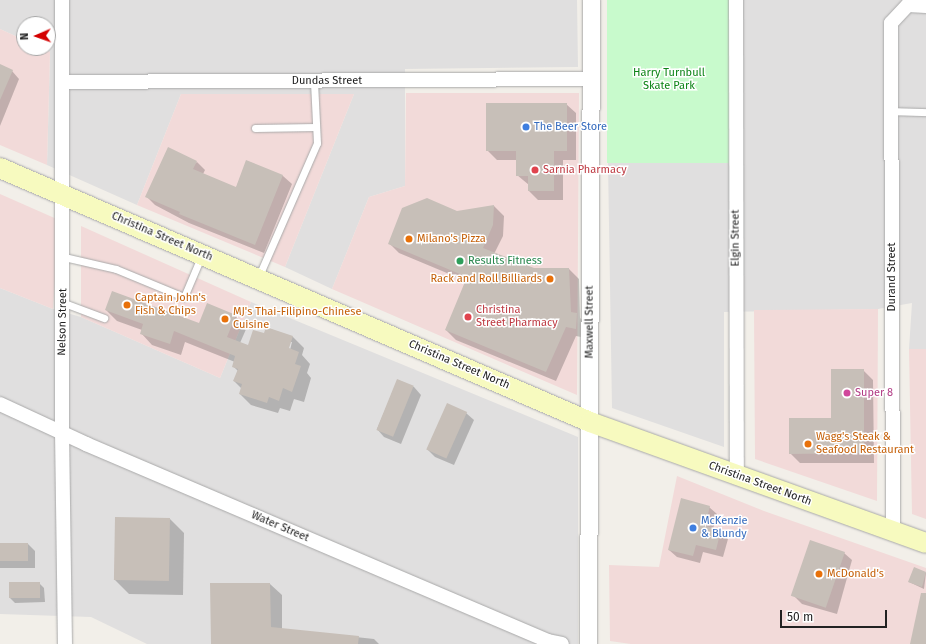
<!DOCTYPE html>
<html>
<head>
<meta charset="utf-8">
<style>
  body { margin:0 }
  #map { position:relative; width:926px; height:644px; overflow:hidden; background:#f2efe9; font-family:"Fira Sans",sans-serif }
  div>[style] { position:absolute }
  [style*='--x'] { left:calc(var(--x)*1px); top:calc(var(--y)*1px); width:calc(var(--w)*1px); rotate:calc(var(--a)*1deg) }
  .residential>* { inset:0; background:#e0dfdf }
  .commercial>* { inset:0; background:#f2dad9 }
  .park>* { inset:0; background:#c8facc; transform-origin:0 0 }
  .shadow>* { inset:0; background:#0003 }
  .building>* { inset:0; background:#c7bfb8; transform-origin:0 0 }
  .roads { filter:drop-shadow(0 0 1px #a9a9a9) drop-shadow(0 0 1px #a9a9a9) }
  .service>* { height:7px; margin:-3.5px; padding:0 3.5px; transform-origin:3.5px; border-radius:3.5px; background:#fff }
  .minor>* { height:14px; margin:-7px; padding:0 7px; transform-origin:7px; border-radius:7px; background:#fff }
  .tertiary>* { height:17px; margin:-8.5px; padding:0 8.5px; transform-origin:8.5px; border-radius:8.5px; background:#fff }
  .secondary>* { height:20px; margin:-10px; padding:0 10px; transform-origin:10px; border-radius:10px; background:#f7fabf }
  .dots>* { width:11px; height:11px; translate:-50% -50%; box-sizing:border-box; border:2px solid #fff; border-radius:50% }
  span { translate:-50% -50%; white-space:nowrap; text-align:center; line-height:1.15; -webkit-text-stroke:3px #fff; paint-order:stroke }
  .park-label { font-size:11px; color:#0c8416 }
  .street-label { font-size:11px; color:#222 }
  .shop-label { font-size:11px; color:#366cbe }
  .left { translate:0 -50%; text-align:left }
  .health-label { font-size:11px; color:#be3a42 }
  .food-label { font-size:11px; color:#c56008 }
  .right { translate:-100% -50%; text-align:right }
  .leisure-label { font-size:11px; color:#27864d }
  .hotel-label { font-size:11px; color:#b23c85 }
  .north { position:absolute; left:16px; top:16px; width:40px; height:40px; box-sizing:border-box; background:#fff; border:1px solid #a7a7a7; border-radius:50%; rotate:268deg; font-size:11px; font-weight:700; line-height:16px; text-align:center; color:#222 }
  .north::after { content:''; display:block; margin:auto; width:14px; height:18px; background:#d40000; clip-path:polygon(50% 0,100% 100%,50% 72%,0 100%) }
  .scale { position:absolute; left:780px; top:610px; width:107px; height:18px; box-sizing:border-box; border:2px solid #222; border-top:0; padding-left:5px; font-size:12px; line-height:14px; white-space:nowrap; color:#222; -webkit-text-stroke:3px #fff; paint-order:stroke }
</style>
</head>
<body>
<div id="map">
  <div class="residential">
    <div style="clip-path:polygon(0 0,577px 0,578px 67px,405px 69px,405px 186px,369px 197px,332px 289px,285px 267px,354px 94px,181px 94px,137px 205px,47px 165px,50px 52px,42px 48px,48px 48px,48px 24px,24px 24px,24px 40px,0 29px)"></div>
    <div style="clip-path:polygon(730px 0,926px 0,926px 349px,909px 349px,912px 303px,878px 309px,724px 312px,724px 447px,612px 408px,608px 163px,730px 160px)"></div>
    <div style="clip-path:polygon(0 288px,53px 309px,81px 317px,220px 378px,251px 302px,578px 437px,578px 644px,147px 644px,91px 617px,0 614px)"></div>
  </div>
  <div class="commercial">
    <div style="clip-path:polygon(0 29px,24px 40px,24px 48px,42px 48px,50px 52px,47px 165px,0 145px)"></div>
    <div style="clip-path:polygon(406px 93px,579px 93px,577px 395px,332px 289px,369px 197px,405px 186px)"></div>
    <div style="clip-path:polygon(181px 94px,354px 94px,285px 267px,137px 205px)"></div>
    <div style="clip-path:polygon(0 194px,59px 220px,53px 309px,0 288px)"></div>
    <div style="clip-path:polygon(81px 226px,251px 302px,220px 378px,81px 317px)"></div>
    <div style="clip-path:polygon(878px 309px,877px 501px,755px 459px,754px 310px)"></div>
    <div style="clip-path:polygon(909px 349px,926px 349px,926px 519px,912px 514px)"></div>
    <div style="clip-path:polygon(677px 476px,764px 511px,926px 568px,926px 644px,631px 644px,610px 641px,609px 565px,659px 567px)"></div>
  </div>
  <div class="park">
    <div style="left:607px;top:0;width:123px;height:163px"></div>
  </div>
  <div class="shadow">
    <div style="clip-path:polygon(0 66px,12px 71px,19px 79px,0 126px)"></div>
    <div style="clip-path:polygon(566px 104px,576px 113px,576px 160px,563px 160px,563px 200px,538px 200px,529px 191px,529px 185px,517px 175px,517px 160px,497px 160px,487px 150px)"></div>
    <div style="clip-path:polygon(247px 161px,283px 176px,292px 184px,264px 253px,189px 223px,155px 205px,147px 197px,197px 162px,205px 170px,203px 174px,236px 188px)"></div>
    <div style="clip-path:polygon(494px 206px,504px 216px,503px 236px,494px 254px,534px 269px,569px 269px,579px 279px,580px 318px,587px 324px,586px 338px,576px 336px,556px 381px,456px 340px,446px 330px,466px 281px,399px 253px,389px 243px,457px 212px)"></div>
    <div style="clip-path:polygon(evenodd,106px 310px,200px 324px,235px 316px,247px 327px,240px 343px,249px 346px,265px 334px,267px 328px,293px 337px,304px 348px,302px 355px,310px 364px,307px 373px,311px 378px,304px 402px,294px 399px,290px 411px,280px 408px,278px 413px,251px 405px,240px 394px,242px 389px,234px 381px,238px 371px,233px 366px,235px 362px,185px 342px,181px 355px,152px 345px,141px 333px,142px 330px,117px 321px,106px 310px,290px 342px,292px 342px,289px 354px,287px 353px,290px 342px)"></div>
    <div style="clip-path:polygon(863px 370px,873px 380px,874px 463px,800px 463px,790px 453px,832px 419px)"></div>
    <div style="clip-path:polygon(398px 380px,414px 387px,421px 395px,401px 444px,384px 437px,377px 429px)"></div>
    <div style="clip-path:polygon(466px 413px,474px 420px,454px 465px,435px 457px,428px 450px)"></div>
    <div style="clip-path:polygon(709px 507px,717px 514px,713px 529px,720px 531px,728px 539px,723px 557px,703px 552px,700px 563px,677px 557px,669px 550px)"></div>
    <div style="clip-path:polygon(170px 519px,184px 533px,183px 595px,129px 594px,115px 580px)"></div>
    <div style="clip-path:polygon(0 544px,28px 544px,35px 551px,35px 568px,0 568px)"></div>
    <div style="clip-path:polygon(844px 553px,852px 560px,837px 614px,802px 604px,794px 596px)"></div>
    <div style="clip-path:polygon(914px 569px,926px 573px,924px 589px,909px 582px)"></div>
    <div style="clip-path:polygon(39px 583px,44px 588px,45px 602px,15px 603px,10px 598px)"></div>
    <div style="clip-path:polygon(270px 584px,282px 595px,282px 629px,374px 639px,379px 644px,212px 644px)"></div>
  </div>
  <div class="building">
    <div style="clip-path:polygon(0 64px,13px 70px,0 100px)"></div>
    <div style="clip-path:polygon(486px 103px,567px 103px,567px 151px,554px 151px,554px 191px,528px 191px,528px 176px,516px 176px,516px 151px,486px 151px)"></div>
    <div style="clip-path:polygon(168px 147px,197px 161px,193px 169px,236px 187px,246px 160px,283px 175px,255px 245px,179px 214px,180px 212px,145px 197px)"></div>
    <div style="clip-path:polygon(427px 198px,457px 211px,494px 205px,493px 225px,483px 248px,534px 268px,569px 268px,571px 312px,577px 313px,576px 329px,566px 327px,546px 372px,445px 330px,467px 277px,388px 244px,402px 208px)"></div>
    <div style="clip-path:polygon(112px 291px,199px 323px,207px 303px,236px 315px,227px 337px,248px 345px,253px 330px,264px 333px,266px 327px,293px 336px,289px 348px,299px 352px,295px 364px,301px 366px,292px 392px,283px 388px,279px 401px,269px 397px,267px 403px,239px 394px,242px 384px,233px 381px,238px 369px,232px 367px,235px 356px,174px 331px,170px 344px,140px 334px,143px 324px,105px 310px)"></div>
    <div style="clip-path:polygon(831px 369px,864px 369px,864px 453px,789px 454px,789px 418px,831px 418px)"></div>
    <div style="left:397px;top:379px;width:18px;height:55px;rotate:22deg"></div>
    <div style="left:447px;top:403px;width:22px;height:51px;rotate:24deg"></div>
    <div style="clip-path:polygon(681px 498px,710px 506px,705px 526px,721px 530px,716px 550px,696px 545px,693px 556px,668px 550px)"></div>
    <div style="left:115px;top:517px;width:55px;height:63px;rotate:1deg"></div>
    <div style="left:810px;top:540px;width:37px;height:59px;rotate:19deg"></div>
    <div style="left:0;top:543px;width:28px;height:18px"></div>
    <div style="clip-path:polygon(914px 567px,926px 572px,922px 587px,908px 582px)"></div>
    <div style="left:40px;top:582px;width:16px;height:31px;rotate:90deg"></div>
    <div style="clip-path:polygon(210px 583px,270px 583px,271px 627px,359px 636px,358px 644px,211px 644px)"></div>
    <div style="clip-path:polygon(921px 593px,926px 593px,926px 644px,910px 644px)"></div>
  </div>
  <div class="roads">
    <div class="service">
      <div style="--x:891;--y:111;--w:35;--a:2"></div>
      <div style="--x:255;--y:128;--w:61;--a:-0.9"></div>
      <div style="--x:64;--y:257;--w:53;--a:13"></div>
      <div style="--x:116;--y:269;--w:74;--a:22.4"></div>
      <div style="--x:184;--y:297;--w:43;--a:-67"></div>
      <div style="--x:258;--y:278;--w:147;--a:-66.4"></div>
      <div style="--x:317;--y:143;--w:62;--a:-92.8"></div>
      <div style="--x:64;--y:303;--w:43;--a:20.6"></div>
    </div>
    <div class="minor">
      <div style="--x:62;--y:0;--w:431;--a:90"></div>
      <div style="--x:62;--y:431;--w:213;--a:89.2"></div>
      <div style="--x:736;--y:0;--w:477;--a:89.9"></div>
      <div style="--x:63;--y:82;--w:528;--a:-0.33"></div>
      <div style="--x:0;--y:404;--w:95;--a:24.9"></div>
      <div style="--x:86;--y:444;--w:502;--a:23.09"></div>
      <div style="--x:548;--y:641;--w:14;--a:12"></div>
      <div style="--x:893;--y:531;--w:508;--a:-90.23"></div>
      <div style="--x:891;--y:23;--w:25;--a:-47"></div>
      <div style="--x:908;--y:5;--w:18;--a:3"></div>
    </div>
    <div class="tertiary">
      <div style="--x:588;--y:644;--w:644;--a:-89.73"></div>
    </div>
    <div class="secondary">
      <div style="--x:0;--y:168;--w:642;--a:23.29"></div>
      <div style="--x:590;--y:422;--w:357;--a:19.8"></div>
    </div>
  </div>
  <div class="dots">
    <div style="left:526px;top:127px;background:#3f7fe0"></div>
    <div style="left:535px;top:170px;background:#e0444e"></div>
    <div style="left:409px;top:239px;background:#e8710a"></div>
    <div style="left:460px;top:261px;background:#2e9e5b"></div>
    <div style="left:550px;top:279px;background:#e8710a"></div>
    <div style="left:127px;top:305px;background:#e8710a"></div>
    <div style="left:468px;top:317px;background:#e0444e"></div>
    <div style="left:225px;top:319px;background:#e8710a"></div>
    <div style="left:847px;top:393px;background:#d1479c"></div>
    <div style="left:808px;top:444px;background:#e8710a"></div>
    <div style="left:693px;top:528px;background:#3f7fe0"></div>
    <div style="left:819px;top:574px;background:#e8710a"></div>
  </div>
  <div class="park-label">
    <span style="left:669px;top:80px">Harry Turnbull<br>Skate Park</span>
  </div>
  <div class="street-label">
    <span style="left:327px;top:81px">Dundas Street</span>
    <span style="left:162px;top:237px;rotate:23deg">Christina Street North</span>
    <span style="left:736px;top:238px;rotate:-90deg">Elgin Street</span>
    <span style="left:892px;top:277px;rotate:-90deg">Durand Street</span>
    <span style="left:63px;top:322px;rotate:-89deg">Nelson Street</span>
    <span style="left:590px;top:322px;rotate:-90deg">Maxwell Street</span>
    <span style="left:459px;top:365px;rotate:23deg">Christina Street North</span>
    <span style="left:760px;top:484px;rotate:20deg">Christina Street North</span>
    <span style="left:280px;top:527px;rotate:23deg">Water Street</span>
  </div>
  <div class="shop-label">
    <span class="left" style="left:534px;top:127px">The Beer Store</span>
    <span class="left" style="left:701px;top:528px">McKenzie<br>&amp; Blundy</span>
  </div>
  <div class="health-label">
    <span class="left" style="left:543px;top:170px">Sarnia Pharmacy</span>
    <span class="left" style="left:476px;top:317px">Christina<br>Street Pharmacy</span>
  </div>
  <div class="food-label">
    <span class="left" style="left:417px;top:239px">Milano's Pizza</span>
    <span class="right" style="left:542px;top:279px">Rack and Roll Billiards</span>
    <span class="left" style="left:135px;top:305px">Captain John's<br>Fish &amp; Chips</span>
    <span class="left" style="left:233px;top:319px">MJ's Thai-Filipino-Chinese<br>Cuisine</span>
    <span class="left" style="left:816px;top:444px">Wagg's Steak &amp;<br>Seafood Restaurant</span>
    <span class="left" style="left:827px;top:574px">McDonald's</span>
  </div>
  <div class="leisure-label">
    <span class="left" style="left:468px;top:261px">Results Fitness</span>
  </div>
  <div class="hotel-label">
    <span class="left" style="left:855px;top:393px">Super 8</span>
  </div>
  <div class="north">N</div>
  <div class="scale">50 m</div>
</div>
</body>
</html>
